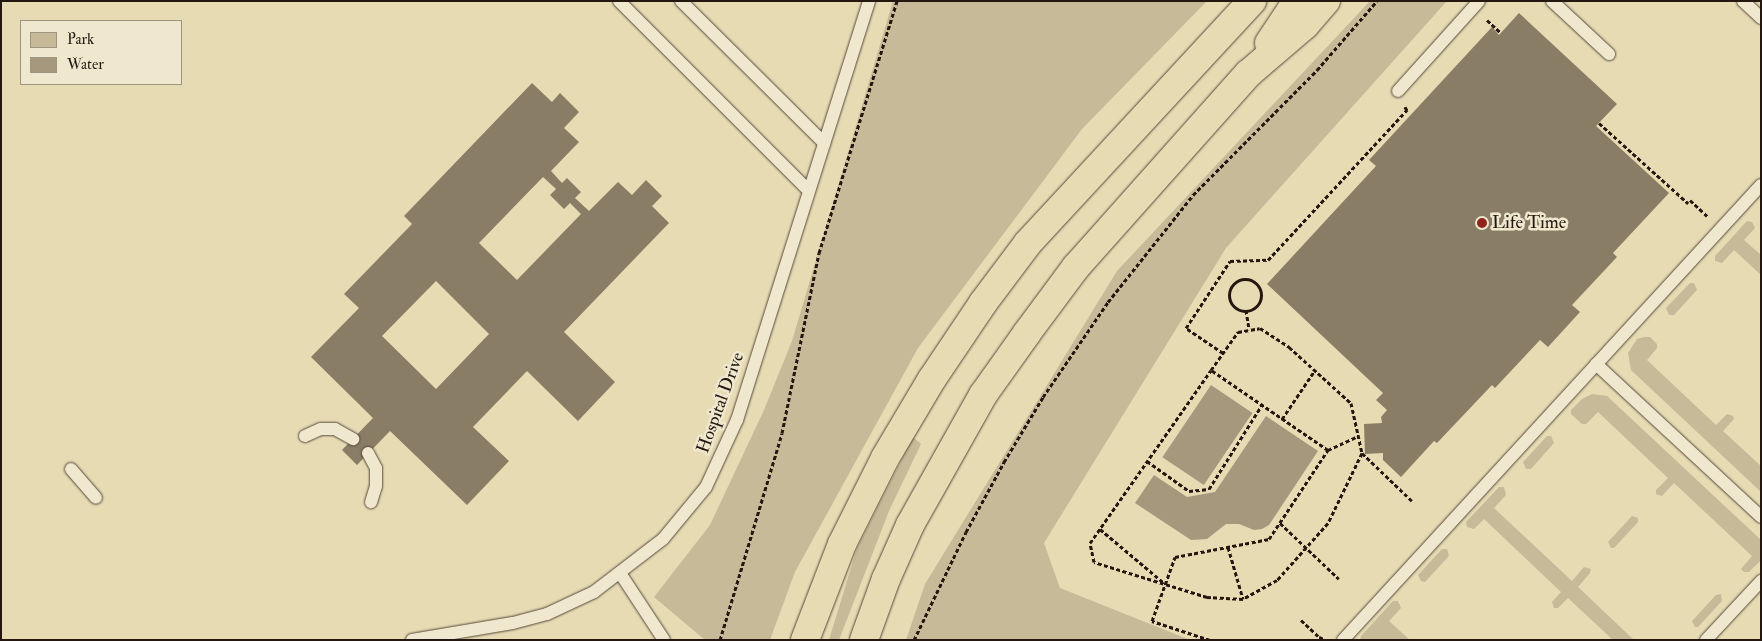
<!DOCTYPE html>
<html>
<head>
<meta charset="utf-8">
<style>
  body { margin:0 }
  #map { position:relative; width:1762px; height:641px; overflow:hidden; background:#e7dbb4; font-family:"IM FELL Double Pica",serif }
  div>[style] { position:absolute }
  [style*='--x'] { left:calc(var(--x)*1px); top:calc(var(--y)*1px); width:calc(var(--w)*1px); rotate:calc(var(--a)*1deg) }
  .green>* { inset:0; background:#c6ba98 }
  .water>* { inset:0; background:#a5987c; transform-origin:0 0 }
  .building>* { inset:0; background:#897d65 }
  .path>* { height:3px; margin-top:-1.5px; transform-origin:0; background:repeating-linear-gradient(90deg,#241710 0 4px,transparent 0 6.5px) }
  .path>.ring { margin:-1.5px; padding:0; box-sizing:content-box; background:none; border:3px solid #241710; border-radius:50% }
  .roads { filter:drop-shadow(0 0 1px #554839) drop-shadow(0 0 1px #554839) }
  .lane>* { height:12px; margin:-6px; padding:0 6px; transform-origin:6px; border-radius:6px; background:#efe8ce }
  .highway>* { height:28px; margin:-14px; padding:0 14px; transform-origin:14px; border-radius:14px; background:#e7dbb4 }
  .dots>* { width:14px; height:14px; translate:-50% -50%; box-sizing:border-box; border:2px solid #efe8ce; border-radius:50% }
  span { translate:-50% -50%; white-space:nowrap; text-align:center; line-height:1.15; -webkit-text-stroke:5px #efe8ce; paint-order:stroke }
  .poi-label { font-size:18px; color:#241710 }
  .left { translate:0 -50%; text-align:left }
  .street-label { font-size:18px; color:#241710 }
  .frame { position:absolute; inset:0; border:2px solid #241710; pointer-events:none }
  .legend { position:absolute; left:20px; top:20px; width:162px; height:65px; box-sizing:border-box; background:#efe8ce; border:1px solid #9e9482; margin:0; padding:6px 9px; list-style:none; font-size:15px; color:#241710 }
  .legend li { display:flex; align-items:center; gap:10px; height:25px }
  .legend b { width:25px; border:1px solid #9e9482 }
</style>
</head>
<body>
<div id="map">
  <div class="green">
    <div style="clip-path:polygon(893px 1px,1207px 1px,1082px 129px,918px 348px,795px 572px,770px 640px,705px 640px,654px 597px,710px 525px,764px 410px,792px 341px)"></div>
    <div style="clip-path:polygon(1370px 1px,1447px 1px,1226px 248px,1044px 543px,1060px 588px,1190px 640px,906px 640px,925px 584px,1117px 271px)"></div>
    <div style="clip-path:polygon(1747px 221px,1752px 222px,1755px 228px,1744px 240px,1761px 255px,1761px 275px,1734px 250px,1722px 263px,1715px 261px,1715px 256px)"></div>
    <div style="clip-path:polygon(1690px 283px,1694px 283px,1697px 290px,1674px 315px,1669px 315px,1666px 308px)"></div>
    <div style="clip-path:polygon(1644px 337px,1650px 337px,1657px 344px,1657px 348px,1647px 360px,1716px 425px,1727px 414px,1733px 416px,1734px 419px,1723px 431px,1761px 466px,1761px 492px,1631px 370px,1628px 353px,1637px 339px)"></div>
    <div style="clip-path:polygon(1592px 394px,1607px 396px,1760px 539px,1761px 560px,1749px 572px,1744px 572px,1741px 569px,1752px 556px,1674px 483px,1662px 496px,1656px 494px,1656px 490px,1668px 478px,1598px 412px,1586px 424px,1582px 424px,1571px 414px,1571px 410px,1582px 399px)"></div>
    <div style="clip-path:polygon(1547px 436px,1551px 436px,1554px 443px,1531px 469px,1526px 469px,1523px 462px)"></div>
    <div style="clip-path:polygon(913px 437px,921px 444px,889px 511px,839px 640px,829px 640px,857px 548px)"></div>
    <div style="clip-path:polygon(1499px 487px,1504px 487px,1506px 495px,1494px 508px,1572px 581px,1584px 567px,1591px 569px,1590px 573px,1578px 587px,1634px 640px,1613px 640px,1568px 598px,1558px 608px,1554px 608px,1552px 602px,1561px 592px,1484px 519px,1474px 529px,1467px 527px,1466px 522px)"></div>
    <div style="clip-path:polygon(1632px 516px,1638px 518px,1638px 522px,1614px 548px,1611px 548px,1608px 542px)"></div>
    <div style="clip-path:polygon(1442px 549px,1447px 549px,1449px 556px,1425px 582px,1421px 581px,1418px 575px)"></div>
    <div style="clip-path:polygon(1721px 594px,1722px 601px,1698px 627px,1695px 627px,1692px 621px,1716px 595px)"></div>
    <div style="clip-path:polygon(1393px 601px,1398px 601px,1401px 608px,1389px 621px,1410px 640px,1360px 640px,1361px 636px)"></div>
  </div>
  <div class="water">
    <div style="left:1211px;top:385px;width:50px;height:87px;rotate:34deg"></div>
    <div style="clip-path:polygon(1266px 416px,1318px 451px,1269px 525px,1262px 529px,1254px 530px,1239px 524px,1226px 524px,1207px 539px,1191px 540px,1135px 503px,1154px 475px,1187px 497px,1215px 492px)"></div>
  </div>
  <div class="building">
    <div style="clip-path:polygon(1519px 13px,1617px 104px,1596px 126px,1669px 193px,1613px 253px,1617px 257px,1572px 305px,1580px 312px,1548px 347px,1540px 340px,1495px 388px,1492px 385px,1437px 443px,1434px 441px,1401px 477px,1383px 460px,1383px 453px,1365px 454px,1364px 424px,1382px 423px,1381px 417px,1387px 410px,1376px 400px,1383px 393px,1267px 284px,1376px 166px,1369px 160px,1492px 27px,1499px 35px)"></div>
    <div style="clip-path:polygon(evenodd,532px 83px,552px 102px,560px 93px,579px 112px,564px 128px,579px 142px,551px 171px,562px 183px,567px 178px,581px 192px,575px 198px,589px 211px,618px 182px,632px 195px,646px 180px,662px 196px,652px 206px,669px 223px,564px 332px,615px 382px,578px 421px,527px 371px,473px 427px,509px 461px,467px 505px,390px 431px,357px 465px,342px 450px,373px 418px,311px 357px,359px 308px,344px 294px,412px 224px,404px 216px,532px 83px,543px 177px,556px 189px,550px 195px,564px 209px,570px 203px,581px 214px,517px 280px,479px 243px,543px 177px,532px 83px,436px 281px,489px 334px,436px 389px,382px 336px,436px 281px)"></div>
  </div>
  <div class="path">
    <div style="--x:1487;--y:20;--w:19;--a:43"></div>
    <div style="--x:1599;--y:123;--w:120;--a:42"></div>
    <div style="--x:1690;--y:200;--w:25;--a:43"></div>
    <div class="ring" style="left:1229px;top:279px;width:29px;height:29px"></div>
    <div style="--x:1246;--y:310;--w:20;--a:81"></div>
    <div style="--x:1260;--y:328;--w:35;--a:33"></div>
    <div style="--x:1289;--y:347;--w:84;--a:42.1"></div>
    <div style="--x:1351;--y:403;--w:51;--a:77.6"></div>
    <div style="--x:1362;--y:453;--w:78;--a:115.9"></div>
    <div style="--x:1328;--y:523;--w:76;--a:131.8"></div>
    <div style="--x:1277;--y:580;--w:39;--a:151"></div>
    <div style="--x:1243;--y:599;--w:36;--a:-177"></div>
    <div style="--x:1207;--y:597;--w:118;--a:-162.8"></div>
    <div style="--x:1094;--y:562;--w:19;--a:-102"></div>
    <div style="--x:1090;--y:543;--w:211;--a:-55"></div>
    <div style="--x:1211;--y:370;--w:47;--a:-54.6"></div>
    <div style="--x:1238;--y:332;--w:22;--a:-10"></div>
    <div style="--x:1223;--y:353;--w:45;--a:-146"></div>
    <div style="--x:1186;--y:328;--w:80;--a:-56.7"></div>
    <div style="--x:1230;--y:261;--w:38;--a:-2"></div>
    <div style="--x:1268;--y:260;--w:205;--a:-47.2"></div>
    <div style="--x:1407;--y:110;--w:4;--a:-124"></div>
    <div style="--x:1282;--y:419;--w:59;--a:-56"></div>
    <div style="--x:1328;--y:450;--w:33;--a:-25"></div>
    <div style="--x:1362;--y:453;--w:69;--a:43.8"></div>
    <div style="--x:1147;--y:461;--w:52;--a:35.5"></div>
    <div style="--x:1189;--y:491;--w:20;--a:-6"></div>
    <div style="--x:1209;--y:489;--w:99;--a:-57.8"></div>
    <div style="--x:1280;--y:523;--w:81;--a:43.5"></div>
    <div style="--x:1100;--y:529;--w:84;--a:40.2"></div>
    <div style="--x:1228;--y:547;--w:54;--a:73.9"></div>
    <div style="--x:1301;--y:620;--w:25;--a:43"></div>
    <div style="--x:1319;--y:637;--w:8;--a:23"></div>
    <div style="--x:720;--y:640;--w:216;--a:-73.3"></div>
    <div style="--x:782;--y:433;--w:184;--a:-78.4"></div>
    <div style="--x:819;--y:253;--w:264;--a:-72.8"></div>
    <div style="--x:914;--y:640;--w:120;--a:-64.3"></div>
    <div style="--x:966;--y:532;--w:80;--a:-61.5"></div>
    <div style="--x:1004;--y:462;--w:76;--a:-59"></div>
    <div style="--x:1043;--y:397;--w:115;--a:-55.6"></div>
    <div style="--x:1108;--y:302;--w:137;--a:-51.5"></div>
    <div style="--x:1193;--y:195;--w:176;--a:-45.2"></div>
    <div style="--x:1317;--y:70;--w:91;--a:-49"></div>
    <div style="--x:1210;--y:640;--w:61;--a:-161.9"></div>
    <div style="--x:1152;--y:621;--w:68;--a:-70.2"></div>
    <div style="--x:1175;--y:557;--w:96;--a:-10.8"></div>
    <div style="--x:1269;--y:539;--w:107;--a:-56.5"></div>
    <div style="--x:1328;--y:450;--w:142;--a:-145.6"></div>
  </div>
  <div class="roads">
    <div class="lane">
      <div style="--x:619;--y:1;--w:267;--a:45"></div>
      <div style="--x:681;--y:1;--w:202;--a:44.8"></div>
      <div style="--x:1552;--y:1;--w:78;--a:42.9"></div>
      <div style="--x:1743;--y:1;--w:25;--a:43"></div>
      <div style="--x:1398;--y:91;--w:121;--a:-48"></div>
      <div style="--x:1596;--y:364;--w:225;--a:42.8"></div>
      <div style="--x:305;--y:436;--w:17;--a:-24"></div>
      <div style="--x:321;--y:429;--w:14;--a:0"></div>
      <div style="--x:335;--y:429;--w:21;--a:29"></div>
      <div style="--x:368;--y:453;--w:17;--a:62"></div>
      <div style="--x:376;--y:468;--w:18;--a:90"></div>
      <div style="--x:376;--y:486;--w:17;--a:107"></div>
      <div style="--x:71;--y:469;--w:38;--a:49"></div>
      <div style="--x:620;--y:573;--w:80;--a:56.7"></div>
      <div style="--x:412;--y:640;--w:102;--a:-9.6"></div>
      <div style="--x:513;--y:623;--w:35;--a:-15"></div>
      <div style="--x:547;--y:614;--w:52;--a:-25.1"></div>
      <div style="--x:594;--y:592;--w:87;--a:-37.5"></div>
      <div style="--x:663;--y:539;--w:67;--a:-50.4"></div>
      <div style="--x:706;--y:487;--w:74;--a:-65.2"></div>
      <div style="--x:737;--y:420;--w:439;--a:-72.5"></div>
      <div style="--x:1343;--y:640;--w:618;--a:-47.43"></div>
      <div style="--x:1706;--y:640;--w:81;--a:-47"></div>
    </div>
    <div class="highway">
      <div style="--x:1269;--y:43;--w:50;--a:-56.3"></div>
      <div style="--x:805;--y:640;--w:103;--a:-68.9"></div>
      <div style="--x:842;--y:544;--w:96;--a:-63.4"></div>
      <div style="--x:885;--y:458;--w:92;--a:-59.3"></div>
      <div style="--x:932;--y:379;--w:92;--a:-56.1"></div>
      <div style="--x:983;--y:303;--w:75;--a:-53.1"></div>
      <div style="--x:1028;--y:243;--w:330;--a:-47.2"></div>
      <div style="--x:864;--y:640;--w:65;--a:-70.2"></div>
      <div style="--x:886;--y:579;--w:59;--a:-66"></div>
      <div style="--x:910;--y:525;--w:149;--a:-60.7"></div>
      <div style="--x:983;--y:395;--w:76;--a:-54.6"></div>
      <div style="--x:1027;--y:333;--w:82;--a:-53.4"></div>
      <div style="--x:1076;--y:267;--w:259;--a:-48.3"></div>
      <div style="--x:1248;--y:74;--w:75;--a:-40.7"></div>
      <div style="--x:1305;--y:25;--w:32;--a:-49"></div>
    </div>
  </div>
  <div class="dots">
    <div style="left:1482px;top:223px;background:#8f2418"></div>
  </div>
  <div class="poi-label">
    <span class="left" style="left:1492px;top:223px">Life Time</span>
  </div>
  <div class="street-label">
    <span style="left:721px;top:403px;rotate:-70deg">Hospital Drive</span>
  </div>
  <div class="frame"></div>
  <ul class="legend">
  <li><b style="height:14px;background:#c6ba98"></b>Park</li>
  <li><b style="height:14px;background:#a5987c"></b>Water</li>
  </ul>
</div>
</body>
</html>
